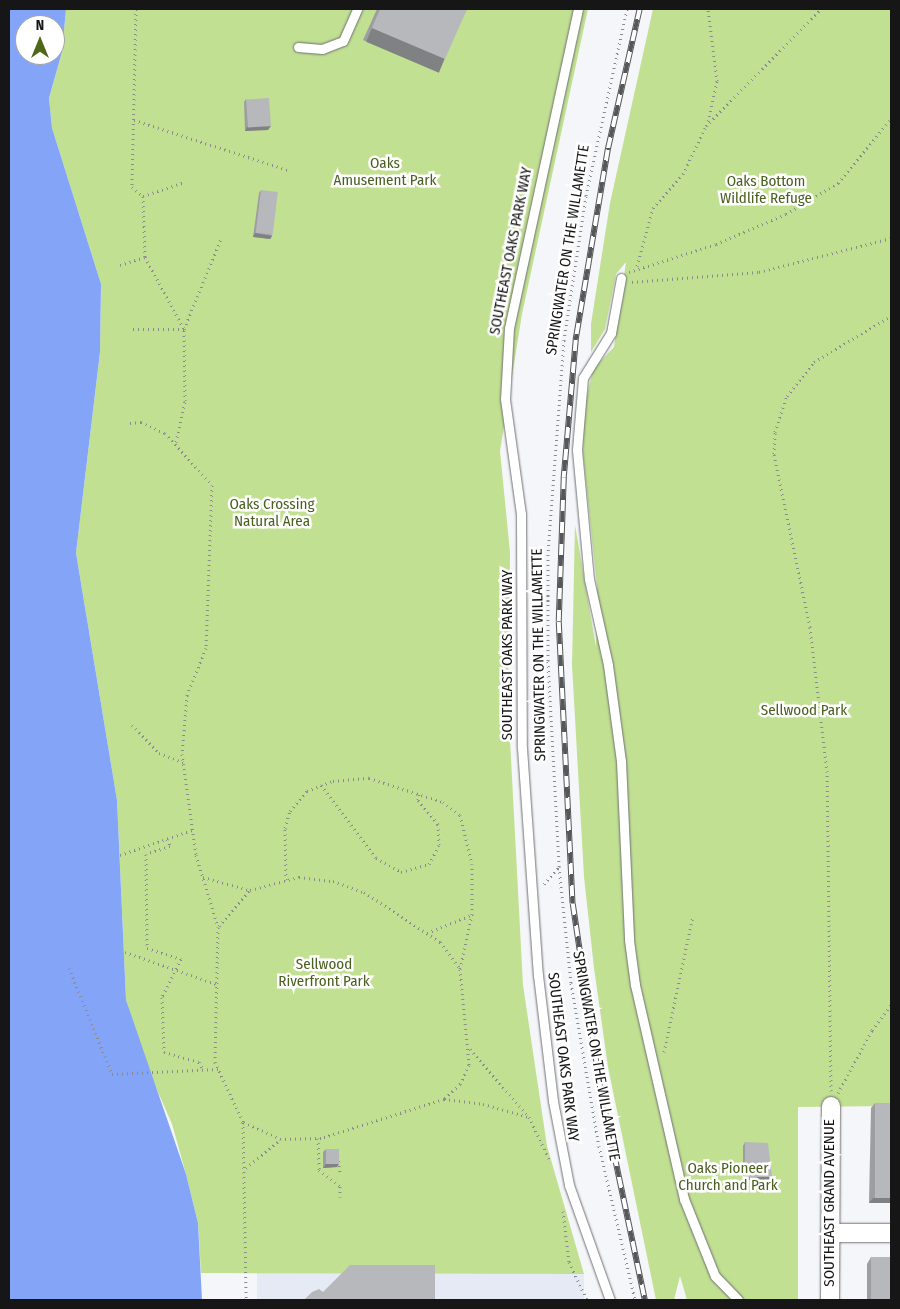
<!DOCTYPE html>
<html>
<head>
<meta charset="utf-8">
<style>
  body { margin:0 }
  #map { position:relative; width:900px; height:1309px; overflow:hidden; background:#f5f6f9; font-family:"Fira Sans Condensed",sans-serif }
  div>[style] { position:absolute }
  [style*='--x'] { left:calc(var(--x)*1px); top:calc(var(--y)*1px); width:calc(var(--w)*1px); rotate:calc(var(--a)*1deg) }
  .built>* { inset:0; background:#e6eaf4; transform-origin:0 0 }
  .green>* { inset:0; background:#c1e091 }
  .water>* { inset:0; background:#84a5f7 }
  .path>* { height:3px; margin-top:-1.5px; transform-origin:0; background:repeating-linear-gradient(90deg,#8a8b8d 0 1px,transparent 0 5px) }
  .roads { filter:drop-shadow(0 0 1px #6f7073) drop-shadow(0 0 1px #6f7073) }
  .lane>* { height:9px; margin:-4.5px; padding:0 4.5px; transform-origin:4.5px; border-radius:4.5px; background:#fff }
  .street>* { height:18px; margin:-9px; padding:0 9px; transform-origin:9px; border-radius:9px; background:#fff }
  .rail>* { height:5.5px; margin-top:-2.75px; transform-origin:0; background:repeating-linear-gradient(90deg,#fff 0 11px,#565758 0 22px); box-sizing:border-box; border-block:1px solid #565758 }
  .wall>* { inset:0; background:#9d9ea1 }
  .shaded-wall>* { inset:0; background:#808183; transform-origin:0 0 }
  .building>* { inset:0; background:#b7b8bb; transform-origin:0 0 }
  span { translate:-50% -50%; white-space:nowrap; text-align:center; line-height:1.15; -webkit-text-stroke:5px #fff; paint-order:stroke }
  .park-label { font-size:15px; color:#495f1f }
  .street-label { font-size:15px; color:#161617 }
  .frame { position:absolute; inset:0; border:10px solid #161617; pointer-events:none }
  .north { position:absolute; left:15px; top:15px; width:50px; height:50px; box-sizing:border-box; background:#fff; border:1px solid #a2a2a2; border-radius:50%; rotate:0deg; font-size:14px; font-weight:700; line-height:20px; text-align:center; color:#161617 }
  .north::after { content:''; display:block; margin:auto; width:18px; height:22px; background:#4e6718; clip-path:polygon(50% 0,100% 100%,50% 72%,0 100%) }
</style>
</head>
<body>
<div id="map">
  <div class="built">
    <div style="left:257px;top:1273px;width:327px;height:27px"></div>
  </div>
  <div class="green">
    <div style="clip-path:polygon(66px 9px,588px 9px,522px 314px,500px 451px,510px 552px,508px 702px,523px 985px,547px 1146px,584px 1274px,201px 1273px,198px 1223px,186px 1174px,172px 1124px,140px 1051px,126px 1000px,117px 800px,76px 553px,100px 352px,101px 284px,52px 128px,49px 98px,62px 52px)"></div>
    <div style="clip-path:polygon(653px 9px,891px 9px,891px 1106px,798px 1107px,798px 1300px,687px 1300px,680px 1276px,674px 1300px,656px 1300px,608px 1067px,594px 968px,584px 877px,572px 665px,575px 525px,596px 647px,597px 586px,583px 453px,584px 409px,593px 369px,614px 347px,626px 262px,616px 274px,605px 329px,591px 352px,591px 324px,610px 203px)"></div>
  </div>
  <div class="water">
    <div style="clip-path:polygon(evenodd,9px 9px,66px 9px,62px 52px,49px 98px,52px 128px,101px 284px,100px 352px,76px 553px,117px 800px,126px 1000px,186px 1174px,198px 1223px,202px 1300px,9px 1300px,9px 9px,25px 25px,55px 25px,55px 55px,25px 55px,25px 25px)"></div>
  </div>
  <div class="path">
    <div style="--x:136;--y:9;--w:178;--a:91.3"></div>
    <div style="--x:132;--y:187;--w:14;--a:39"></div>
    <div style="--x:143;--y:196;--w:61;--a:88.1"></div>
    <div style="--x:145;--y:257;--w:82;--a:61.6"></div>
    <div style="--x:627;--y:9;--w:191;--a:102.4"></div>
    <div style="--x:586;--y:196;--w:146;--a:98.7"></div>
    <div style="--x:564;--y:340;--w:216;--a:94.3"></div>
    <div style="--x:548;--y:555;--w:106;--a:90"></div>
    <div style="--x:548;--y:661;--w:206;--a:86.9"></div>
    <div style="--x:559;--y:867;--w:117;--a:84.1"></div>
    <div style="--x:571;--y:983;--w:165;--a:80.3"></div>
    <div style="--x:599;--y:1146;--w:158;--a:76.8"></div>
    <div style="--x:134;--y:120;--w:162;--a:18"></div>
    <div style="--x:707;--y:126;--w:46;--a:-77.5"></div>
    <div style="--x:717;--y:81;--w:73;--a:-97.1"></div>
    <div style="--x:143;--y:196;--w:44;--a:-18.4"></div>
    <div style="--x:120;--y:265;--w:26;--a:-18"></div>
    <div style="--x:637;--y:266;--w:60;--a:-74.6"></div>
    <div style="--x:653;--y:208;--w:45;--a:-48.6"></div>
    <div style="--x:683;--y:174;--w:53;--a:-64.4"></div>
    <div style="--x:706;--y:126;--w:164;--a:-45.5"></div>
    <div style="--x:629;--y:272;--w:91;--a:-17.8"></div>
    <div style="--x:716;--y:244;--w:76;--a:-23.2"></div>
    <div style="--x:786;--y:214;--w:61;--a:-30.8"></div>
    <div style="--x:838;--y:183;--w:83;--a:-50.4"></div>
    <div style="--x:632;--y:282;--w:127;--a:-4.5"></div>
    <div style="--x:759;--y:272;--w:136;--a:-14.4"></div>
    <div style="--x:133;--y:329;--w:51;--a:0"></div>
    <div style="--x:130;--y:423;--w:11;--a:-5"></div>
    <div style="--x:141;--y:422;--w:26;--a:25"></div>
    <div style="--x:165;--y:433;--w:70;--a:47.9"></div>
    <div style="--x:212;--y:485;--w:163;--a:92.1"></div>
    <div style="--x:206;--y:648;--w:51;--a:112"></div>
    <div style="--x:187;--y:695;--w:59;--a:94.8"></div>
    <div style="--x:182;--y:754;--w:102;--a:82.1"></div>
    <div style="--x:196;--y:855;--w:75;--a:73"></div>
    <div style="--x:218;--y:927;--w:135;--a:91.3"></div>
    <div style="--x:215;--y:1062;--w:66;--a:65"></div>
    <div style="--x:243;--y:1122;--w:178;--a:89"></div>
    <div style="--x:176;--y:442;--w:42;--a:-77.6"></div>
    <div style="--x:185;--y:401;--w:72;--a:-90.8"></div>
    <div style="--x:184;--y:329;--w:97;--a:-67.7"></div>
    <div style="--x:132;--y:725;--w:39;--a:46"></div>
    <div style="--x:159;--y:753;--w:26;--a:21"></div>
    <div style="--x:321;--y:785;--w:91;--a:53"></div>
    <div style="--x:376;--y:858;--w:29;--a:29"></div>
    <div style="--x:401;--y:872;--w:29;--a:-16"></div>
    <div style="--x:429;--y:864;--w:21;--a:-62"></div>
    <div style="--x:439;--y:845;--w:21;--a:-93"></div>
    <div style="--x:438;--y:824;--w:31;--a:-130"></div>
    <div style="--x:418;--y:800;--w:8;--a:-83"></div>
    <div style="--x:167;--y:839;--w:8;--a:67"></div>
    <div style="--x:170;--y:846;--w:25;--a:162"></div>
    <div style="--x:146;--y:854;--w:94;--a:89.4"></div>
    <div style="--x:147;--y:948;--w:36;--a:18"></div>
    <div style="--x:181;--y:959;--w:42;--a:116.6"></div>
    <div style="--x:162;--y:997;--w:55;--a:87.9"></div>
    <div style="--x:164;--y:1052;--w:36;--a:16"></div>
    <div style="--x:199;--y:1062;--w:8;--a:60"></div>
    <div style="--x:120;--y:855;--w:76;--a:-19.1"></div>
    <div style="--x:203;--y:877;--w:48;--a:15.8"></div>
    <div style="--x:286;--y:880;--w:52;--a:-91.1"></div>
    <div style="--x:285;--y:828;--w:18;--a:-74"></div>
    <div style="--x:290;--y:811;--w:26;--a:-50"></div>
    <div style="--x:307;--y:791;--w:28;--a:-21"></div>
    <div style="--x:333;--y:781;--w:36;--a:-5"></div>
    <div style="--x:369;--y:778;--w:78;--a:18"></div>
    <div style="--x:443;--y:802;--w:21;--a:37"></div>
    <div style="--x:460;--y:815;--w:50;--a:76.2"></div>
    <div style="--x:472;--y:864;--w:50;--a:90"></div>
    <div style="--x:472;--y:914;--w:56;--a:102.3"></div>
    <div style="--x:544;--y:884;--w:23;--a:-49"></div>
    <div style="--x:219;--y:926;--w:48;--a:-49.3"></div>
    <div style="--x:250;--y:890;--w:51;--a:-14.9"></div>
    <div style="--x:299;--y:877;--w:34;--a:7"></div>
    <div style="--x:333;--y:881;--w:33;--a:20"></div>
    <div style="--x:364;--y:892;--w:91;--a:33.3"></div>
    <div style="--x:440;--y:942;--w:34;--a:53"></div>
    <div style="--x:460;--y:969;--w:96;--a:84.6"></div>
    <div style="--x:469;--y:1065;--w:21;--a:115"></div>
    <div style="--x:460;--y:1084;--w:22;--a:137"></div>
    <div style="--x:444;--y:1099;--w:129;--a:162.4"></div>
    <div style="--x:321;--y:1138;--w:40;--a:178.6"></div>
    <div style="--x:281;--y:1139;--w:42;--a:-155.9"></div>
    <div style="--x:427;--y:933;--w:48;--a:-22.2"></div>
    <div style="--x:125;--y:952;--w:96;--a:19.4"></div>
    <div style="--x:69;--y:968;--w:114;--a:67.9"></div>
    <div style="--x:112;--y:1074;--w:106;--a:-2.7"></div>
    <div style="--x:470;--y:1049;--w:89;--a:49.1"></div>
    <div style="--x:664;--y:1052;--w:139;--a:-78"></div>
    <div style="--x:831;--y:1091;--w:319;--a:-90.7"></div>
    <div style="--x:827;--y:772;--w:146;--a:-96.7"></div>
    <div style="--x:810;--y:627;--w:177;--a:-101.8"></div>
    <div style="--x:774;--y:454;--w:22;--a:-87"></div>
    <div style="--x:775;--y:432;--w:38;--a:-72"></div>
    <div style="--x:787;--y:396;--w:43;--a:-51.5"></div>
    <div style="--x:814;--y:362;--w:90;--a:-30.9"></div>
    <div style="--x:838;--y:1093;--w:72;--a:-61.6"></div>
    <div style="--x:872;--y:1030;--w:31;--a:-53"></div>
    <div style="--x:444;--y:1099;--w:39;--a:7"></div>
    <div style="--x:483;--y:1104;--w:48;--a:15.8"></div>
    <div style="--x:529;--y:1117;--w:47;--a:64.5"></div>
    <div style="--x:318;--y:1138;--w:32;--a:88"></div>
    <div style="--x:319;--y:1170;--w:26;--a:37"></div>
    <div style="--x:340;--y:1186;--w:11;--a:90"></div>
    <div style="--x:337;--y:1151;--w:21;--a:82"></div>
    <div style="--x:246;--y:1168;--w:45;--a:-39.6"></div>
    <div style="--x:563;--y:1211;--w:51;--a:83.3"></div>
    <div style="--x:569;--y:1262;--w:42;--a:64.7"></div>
  </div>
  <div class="roads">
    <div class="lane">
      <div style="--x:578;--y:9;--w:326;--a:102.2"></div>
      <div style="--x:509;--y:328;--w:71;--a:93.2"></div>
      <div style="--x:505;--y:399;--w:116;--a:82.1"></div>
      <div style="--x:521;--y:514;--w:234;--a:89.8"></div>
      <div style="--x:522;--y:748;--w:228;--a:86"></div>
      <div style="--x:538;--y:975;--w:127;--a:83.2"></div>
      <div style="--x:553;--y:1101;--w:86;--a:79.2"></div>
      <div style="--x:569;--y:1185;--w:122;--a:70.4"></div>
      <div style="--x:298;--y:47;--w:24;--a:5"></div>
      <div style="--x:322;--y:49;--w:22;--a:-21"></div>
      <div style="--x:343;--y:41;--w:35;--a:-66"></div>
      <div style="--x:621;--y:278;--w:56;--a:100.3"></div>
      <div style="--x:611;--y:333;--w:53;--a:121.9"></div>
      <div style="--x:583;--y:378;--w:72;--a:94.8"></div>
      <div style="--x:577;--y:450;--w:130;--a:84.7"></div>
      <div style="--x:589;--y:579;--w:88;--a:77.5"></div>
      <div style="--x:608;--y:665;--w:97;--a:82.3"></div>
      <div style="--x:621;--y:761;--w:179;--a:87.4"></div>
      <div style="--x:629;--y:940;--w:45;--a:82.4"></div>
      <div style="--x:635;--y:985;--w:220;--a:77.1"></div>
      <div style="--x:684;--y:1199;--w:83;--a:68.1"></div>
      <div style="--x:715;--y:1276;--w:33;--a:46"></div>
    </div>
    <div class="street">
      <div style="--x:830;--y:1233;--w:61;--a:0"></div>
      <div style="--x:830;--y:1300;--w:194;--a:-89.7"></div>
    </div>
  </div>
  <div class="rail">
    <div style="--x:640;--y:9;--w:145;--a:102.8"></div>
    <div style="--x:608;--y:150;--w:193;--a:99.6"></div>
    <div style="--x:576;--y:340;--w:139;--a:95"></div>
    <div style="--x:564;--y:478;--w:144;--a:92"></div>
    <div style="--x:559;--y:622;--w:282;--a:87.2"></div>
    <div style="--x:573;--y:904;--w:189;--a:81.5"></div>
    <div style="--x:601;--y:1091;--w:214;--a:78.1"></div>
  </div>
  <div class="wall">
    <div style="clip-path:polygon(377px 9px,467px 9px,437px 71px,363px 40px)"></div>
    <div style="clip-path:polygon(246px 99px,268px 130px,245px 131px,244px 102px)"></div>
    <div style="clip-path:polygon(261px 190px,272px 236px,270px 239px,253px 237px,259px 193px)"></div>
    <div style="clip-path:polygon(875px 1103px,891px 1203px,869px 1203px,871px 1108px)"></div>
    <div style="clip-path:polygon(745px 1142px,772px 1177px,769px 1180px,743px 1180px,743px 1146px)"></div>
    <div style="clip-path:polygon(326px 1149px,337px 1167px,323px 1168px,323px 1152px)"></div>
    <div style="clip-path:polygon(871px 1257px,891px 1300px,867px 1300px,867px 1264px)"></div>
  </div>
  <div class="shaded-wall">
    <div style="left:372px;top:28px;width:79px;height:15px;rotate:23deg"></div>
    <div style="clip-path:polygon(271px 126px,268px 130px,245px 131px,247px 127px)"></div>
    <div style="clip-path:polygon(255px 233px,272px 236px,270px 239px,253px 237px)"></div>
    <div style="clip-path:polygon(326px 1164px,339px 1164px,337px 1167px,323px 1168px)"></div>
    <div style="clip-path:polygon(745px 1177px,772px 1177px,769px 1180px,743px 1180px)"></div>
    <div style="clip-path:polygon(873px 1198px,891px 1198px,891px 1203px,869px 1203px)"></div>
  </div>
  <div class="building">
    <div style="clip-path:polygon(380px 9px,467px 9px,445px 59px,372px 28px)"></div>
    <div style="left:269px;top:98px;width:28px;height:23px;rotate:86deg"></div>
    <div style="left:261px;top:190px;width:17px;height:43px;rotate:7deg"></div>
    <div style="left:875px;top:1103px;width:16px;height:95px"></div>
    <div style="clip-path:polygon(745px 1142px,768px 1143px,772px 1177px,745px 1177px)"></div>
    <div style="left:326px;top:1149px;width:13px;height:15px"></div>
    <div style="left:871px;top:1257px;width:20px;height:43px"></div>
    <div style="clip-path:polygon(350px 1265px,435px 1265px,435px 1300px,304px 1300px,312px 1292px,319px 1289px,323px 1292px)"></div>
  </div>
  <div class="park-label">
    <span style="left:385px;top:172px">Oaks<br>Amusement Park</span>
    <span style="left:766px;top:190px">Oaks Bottom<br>Wildlife Refuge</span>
    <span style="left:272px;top:513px">Oaks Crossing<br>Natural Area</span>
    <span style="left:804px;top:711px">Sellwood Park</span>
    <span style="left:324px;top:973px">Sellwood<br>Riverfront Park</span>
    <span style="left:728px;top:1177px">Oaks Pioneer<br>Church and Park</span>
  </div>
  <div class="street-label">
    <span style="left:568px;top:250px;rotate:-81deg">SPRINGWATER ON THE WILLAMETTE</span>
    <span style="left:511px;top:251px;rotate:-79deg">SOUTHEAST OAKS PARK WAY</span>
    <span style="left:508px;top:655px;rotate:-90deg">SOUTHEAST OAKS PARK WAY</span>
    <span style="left:539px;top:655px;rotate:-91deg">SPRINGWATER ON THE WILLAMETTE</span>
    <span style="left:596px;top:1056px;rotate:80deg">SPRINGWATER ON THE WILLAMETTE</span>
    <span style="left:563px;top:1057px;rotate:83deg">SOUTHEAST OAKS PARK WAY</span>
    <span style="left:830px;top:1203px;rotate:-90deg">SOUTHEAST GRAND AVENUE</span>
  </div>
  <div class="frame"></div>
  <div class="north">N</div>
</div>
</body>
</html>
